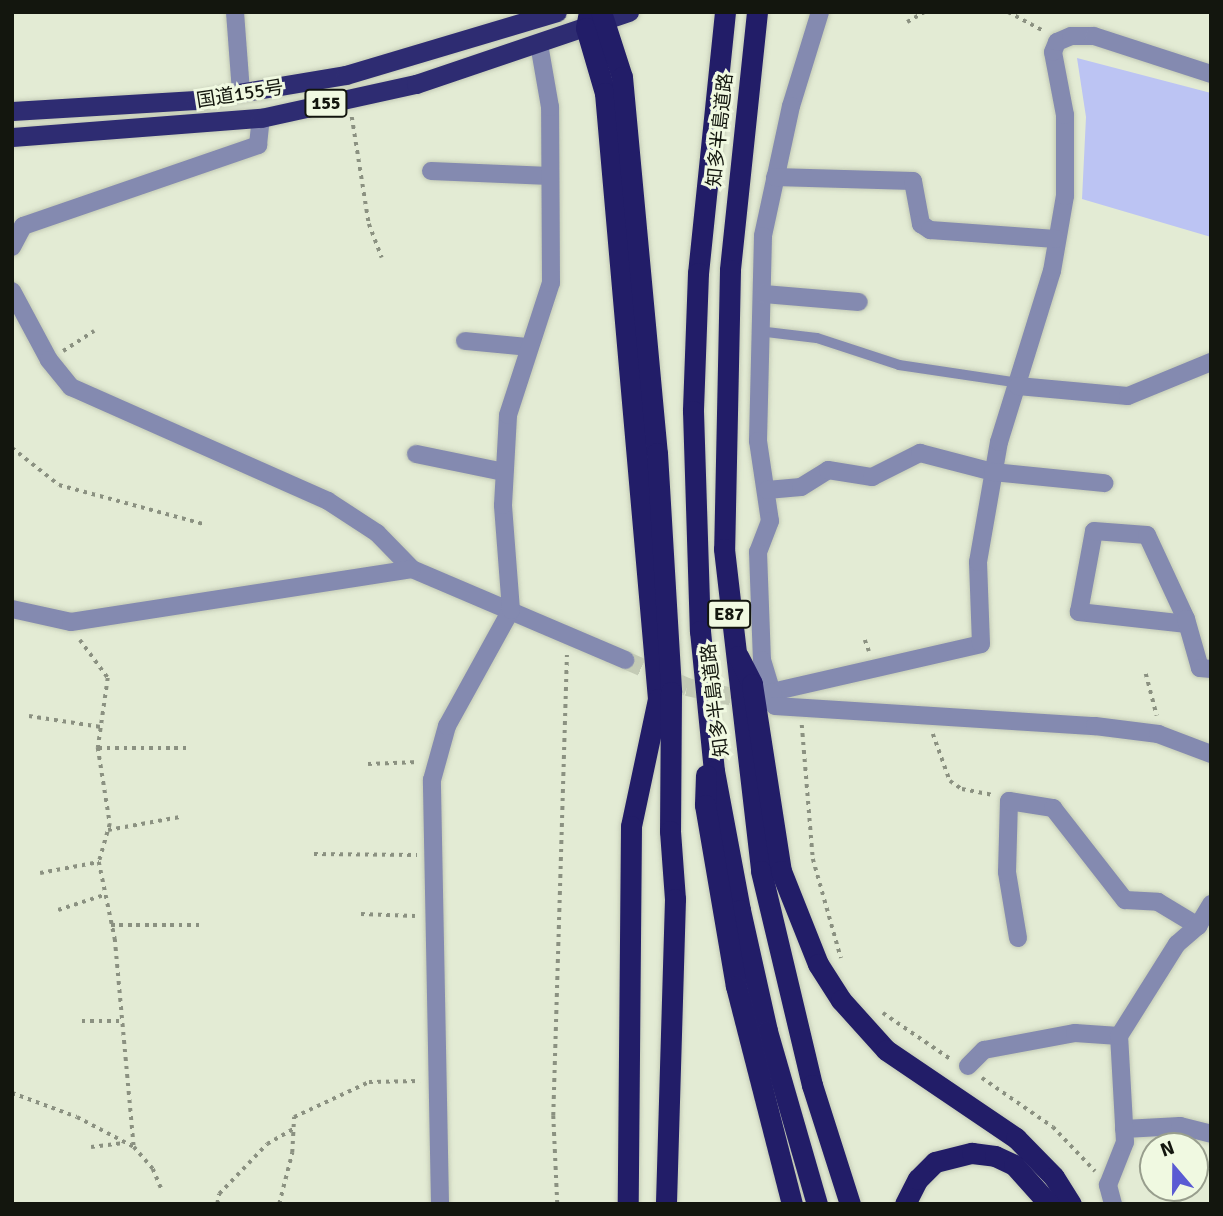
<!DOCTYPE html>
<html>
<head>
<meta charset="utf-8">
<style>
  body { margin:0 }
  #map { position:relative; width:1223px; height:1216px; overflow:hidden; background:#e3ebd4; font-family:Signika,"Noto Sans JP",sans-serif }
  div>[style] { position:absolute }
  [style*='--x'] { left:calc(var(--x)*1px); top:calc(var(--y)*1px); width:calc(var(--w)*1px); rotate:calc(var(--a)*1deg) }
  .water>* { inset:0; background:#bcc4f3 }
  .minor-tunnel>* { height:18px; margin-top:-9px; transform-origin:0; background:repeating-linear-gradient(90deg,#c4cbb6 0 18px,transparent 0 27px) }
  .path>* { height:3.5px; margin-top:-1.75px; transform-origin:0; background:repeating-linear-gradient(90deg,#8b9181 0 3.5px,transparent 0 8.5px) }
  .roads { filter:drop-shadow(0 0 2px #c2c9b4) drop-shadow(0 0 2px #c2c9b4) }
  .service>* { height:10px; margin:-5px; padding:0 5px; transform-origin:5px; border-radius:5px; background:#848ab0 }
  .minor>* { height:18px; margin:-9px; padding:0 9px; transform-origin:9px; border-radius:9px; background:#848ab0 }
  .trunk>* { height:19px; margin:-9.5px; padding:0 9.5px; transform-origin:9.5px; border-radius:9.5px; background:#2e2c72 }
  .motorway>* { height:21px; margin:-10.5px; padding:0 10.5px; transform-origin:10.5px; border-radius:10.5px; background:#221d68 }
  span { translate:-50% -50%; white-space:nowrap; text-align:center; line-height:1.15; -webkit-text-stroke:6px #f0f9e1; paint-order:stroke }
  .shield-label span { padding:2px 5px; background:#f0f9e1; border:2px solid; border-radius:5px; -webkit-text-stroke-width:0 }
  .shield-label { font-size:18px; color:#13160e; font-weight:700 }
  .street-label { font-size:19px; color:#13160e }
  .frame { position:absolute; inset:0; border:14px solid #13160e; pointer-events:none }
  .north { position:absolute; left:1139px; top:1132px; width:70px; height:70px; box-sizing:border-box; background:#f0f9e1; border:2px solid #989e8d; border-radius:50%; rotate:340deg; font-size:19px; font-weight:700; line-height:28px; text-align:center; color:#13160e }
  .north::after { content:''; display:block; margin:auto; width:24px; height:32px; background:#5a5bd3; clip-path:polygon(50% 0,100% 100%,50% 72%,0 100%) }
</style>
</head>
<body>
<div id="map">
  <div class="water">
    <div style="clip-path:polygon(1077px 58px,1211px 93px,1211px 237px,1082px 199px,1086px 117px)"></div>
  </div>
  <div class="minor-tunnel">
    <div style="--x:625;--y:660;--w:68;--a:23.5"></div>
    <div style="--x:687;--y:687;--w:66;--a:12.3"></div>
  </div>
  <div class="path">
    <div style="--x:1008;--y:12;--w:40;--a:28"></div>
    <div style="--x:907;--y:22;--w:20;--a:-30"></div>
    <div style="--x:352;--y:117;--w:108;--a:81"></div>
    <div style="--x:369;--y:224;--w:36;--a:69"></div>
    <div style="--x:63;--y:351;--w:37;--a:-33"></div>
    <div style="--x:12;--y:448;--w:60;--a:38.2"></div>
    <div style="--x:59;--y:485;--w:150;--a:15.1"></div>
    <div style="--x:80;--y:640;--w:47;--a:53.6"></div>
    <div style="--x:108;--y:678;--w:71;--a:98.1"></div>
    <div style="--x:98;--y:748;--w:77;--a:81"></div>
    <div style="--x:110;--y:824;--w:40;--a:106"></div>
    <div style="--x:99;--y:862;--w:79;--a:78.3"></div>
    <div style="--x:115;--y:939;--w:209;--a:84.8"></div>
    <div style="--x:865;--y:640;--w:12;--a:70"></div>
    <div style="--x:1146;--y:674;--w:43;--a:75.3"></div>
    <div style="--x:29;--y:716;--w:73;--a:8.7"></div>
    <div style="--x:802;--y:725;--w:134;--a:85.3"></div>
    <div style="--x:813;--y:859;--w:103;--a:74.2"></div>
    <div style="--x:933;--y:734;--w:50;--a:70.1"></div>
    <div style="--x:950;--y:781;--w:14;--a:34"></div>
    <div style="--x:962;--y:789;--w:33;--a:11"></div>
    <div style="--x:98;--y:748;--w:88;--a:0"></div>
    <div style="--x:368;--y:764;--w:51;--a:-2.2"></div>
    <div style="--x:108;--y:830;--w:73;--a:-10.2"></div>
    <div style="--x:314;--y:854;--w:103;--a:0.6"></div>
    <div style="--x:40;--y:873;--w:60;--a:-10.6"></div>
    <div style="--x:58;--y:910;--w:48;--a:-18.1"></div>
    <div style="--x:361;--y:914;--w:54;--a:2.1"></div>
    <div style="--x:111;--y:925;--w:89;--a:0"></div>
    <div style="--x:883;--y:1013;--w:83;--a:34.3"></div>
    <div style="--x:82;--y:1021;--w:40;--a:0"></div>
    <div style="--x:982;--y:1078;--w:86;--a:34.6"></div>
    <div style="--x:1053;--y:1127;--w:61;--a:46.3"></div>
    <div style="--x:12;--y:1093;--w:69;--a:20.3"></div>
    <div style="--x:77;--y:1117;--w:64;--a:27.8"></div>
    <div style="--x:134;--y:1147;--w:29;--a:49"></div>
    <div style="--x:153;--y:1169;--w:25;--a:67"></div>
    <div style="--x:91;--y:1147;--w:33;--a:-7"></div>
    <div style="--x:217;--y:1204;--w:10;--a:-79"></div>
    <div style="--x:219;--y:1194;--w:69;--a:-46.2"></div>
    <div style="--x:267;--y:1144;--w:30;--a:-30"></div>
    <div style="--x:279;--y:1204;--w:53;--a:-75.7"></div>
    <div style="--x:292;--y:1153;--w:36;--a:-87"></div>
    <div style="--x:294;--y:1117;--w:83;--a:-25"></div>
    <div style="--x:369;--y:1082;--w:51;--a:-1.1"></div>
    <div style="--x:557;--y:1204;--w:88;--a:-92.6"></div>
    <div style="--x:553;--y:1116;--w:461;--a:-88.3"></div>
  </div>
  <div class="roads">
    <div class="service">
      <div style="--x:758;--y:331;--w:59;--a:6.8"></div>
      <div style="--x:817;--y:338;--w:86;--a:18.2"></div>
      <div style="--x:899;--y:365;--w:121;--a:8.5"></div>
    </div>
    <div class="minor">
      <div style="--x:235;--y:12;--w:79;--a:85.7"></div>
      <div style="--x:820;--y:12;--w:98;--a:107.1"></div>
      <div style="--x:791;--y:106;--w:133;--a:102.2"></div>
      <div style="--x:763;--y:236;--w:205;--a:91.4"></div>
      <div style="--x:758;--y:441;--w:81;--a:81.5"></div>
      <div style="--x:770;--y:521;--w:33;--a:111"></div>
      <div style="--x:758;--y:552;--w:108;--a:87.9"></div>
      <div style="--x:762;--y:660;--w:34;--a:73"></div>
      <div style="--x:772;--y:692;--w:214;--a:-12.9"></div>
      <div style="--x:981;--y:644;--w:82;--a:-92.1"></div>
      <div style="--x:978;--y:562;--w:122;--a:-80.1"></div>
      <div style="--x:999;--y:442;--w:179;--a:-72.8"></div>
      <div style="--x:1052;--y:271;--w:76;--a:-80.2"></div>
      <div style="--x:1065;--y:196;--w:81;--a:-90"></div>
      <div style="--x:1065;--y:115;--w:64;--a:-100.8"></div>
      <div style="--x:1053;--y:52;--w:11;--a:-68"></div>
      <div style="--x:1057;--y:42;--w:15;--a:-23"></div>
      <div style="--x:1071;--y:36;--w:23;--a:0"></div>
      <div style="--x:1094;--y:36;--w:123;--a:18"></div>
      <div style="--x:431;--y:171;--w:119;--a:2.4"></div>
      <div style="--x:775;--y:177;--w:138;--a:1.7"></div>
      <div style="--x:913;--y:181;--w:44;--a:79.5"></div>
      <div style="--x:921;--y:224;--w:11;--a:34"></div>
      <div style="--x:930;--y:230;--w:126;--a:4.1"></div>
      <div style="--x:12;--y:247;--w:24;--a:-62"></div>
      <div style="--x:23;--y:226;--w:249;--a:-19"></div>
      <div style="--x:258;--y:145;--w:27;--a:-84"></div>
      <div style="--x:12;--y:291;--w:78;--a:61.8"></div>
      <div style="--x:49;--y:360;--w:35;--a:51"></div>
      <div style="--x:71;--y:387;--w:281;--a:23.9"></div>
      <div style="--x:328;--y:501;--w:59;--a:33.1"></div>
      <div style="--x:377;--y:533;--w:50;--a:45.8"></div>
      <div style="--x:412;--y:569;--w:232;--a:23.1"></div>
      <div style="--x:764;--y:294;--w:95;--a:4.8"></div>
      <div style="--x:465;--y:341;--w:64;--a:5.4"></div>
      <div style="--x:1018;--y:386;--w:110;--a:5.2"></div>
      <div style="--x:1128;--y:396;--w:90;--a:-22.3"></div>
      <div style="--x:416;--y:454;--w:90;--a:11.6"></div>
      <div style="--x:767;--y:490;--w:34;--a:-5"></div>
      <div style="--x:801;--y:487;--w:32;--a:-32"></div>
      <div style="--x:828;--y:470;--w:45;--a:9"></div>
      <div style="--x:872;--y:477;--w:54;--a:-26.6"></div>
      <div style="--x:920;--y:453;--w:75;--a:14.6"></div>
      <div style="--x:993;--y:472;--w:112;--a:5.7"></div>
      <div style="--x:12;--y:609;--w:60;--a:12.4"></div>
      <div style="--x:71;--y:622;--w:345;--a:-8.8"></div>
      <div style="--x:1187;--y:624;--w:109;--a:-173.7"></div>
      <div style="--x:1079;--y:612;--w:82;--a:-79.5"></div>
      <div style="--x:1094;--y:531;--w:53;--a:4.3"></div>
      <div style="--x:1147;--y:535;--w:93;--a:65.1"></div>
      <div style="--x:1186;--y:619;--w:51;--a:74.1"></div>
      <div style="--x:1200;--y:668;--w:11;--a:5"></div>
      <div style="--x:772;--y:692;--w:14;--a:78"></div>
      <div style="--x:775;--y:706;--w:321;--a:3.6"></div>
      <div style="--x:1095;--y:726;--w:64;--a:7.2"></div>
      <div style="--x:1158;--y:734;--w:57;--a:20.7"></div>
      <div style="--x:1018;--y:938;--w:67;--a:-99.5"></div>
      <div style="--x:1007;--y:872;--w:71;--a:-88.4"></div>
      <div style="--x:1009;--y:801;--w:45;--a:9"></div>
      <div style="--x:1053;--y:808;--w:117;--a:52"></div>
      <div style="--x:1125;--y:900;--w:33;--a:3"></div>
      <div style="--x:1158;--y:902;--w:47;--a:31"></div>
      <div style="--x:968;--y:1066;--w:23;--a:-45"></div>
      <div style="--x:984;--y:1050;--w:93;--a:-10.6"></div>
      <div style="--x:1075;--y:1033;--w:44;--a:3.9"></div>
      <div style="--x:1124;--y:1129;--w:56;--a:-3.1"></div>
      <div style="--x:1180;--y:1126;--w:32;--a:14"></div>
      <div style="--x:440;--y:1204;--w:424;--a:-91.1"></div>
      <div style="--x:432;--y:780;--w:56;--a:-74.5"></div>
      <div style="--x:447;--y:726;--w:132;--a:-61.1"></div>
      <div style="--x:511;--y:610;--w:105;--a:-94.4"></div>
      <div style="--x:503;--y:505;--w:90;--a:-86.8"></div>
      <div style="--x:508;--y:415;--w:139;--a:-72"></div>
      <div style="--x:551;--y:283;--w:176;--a:-90.3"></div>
      <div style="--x:550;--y:107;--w:64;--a:-99.9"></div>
      <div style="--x:1113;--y:1204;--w:20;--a:-105"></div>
      <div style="--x:1108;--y:1185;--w:46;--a:-68.4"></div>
      <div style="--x:1125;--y:1142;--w:106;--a:-93.2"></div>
      <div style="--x:1119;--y:1036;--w:109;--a:-57.8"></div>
      <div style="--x:1177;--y:944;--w:28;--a:-41"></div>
      <div style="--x:1198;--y:926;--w:26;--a:-59"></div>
    </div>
    <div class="trunk">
      <div style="--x:12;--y:111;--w:184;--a:-3.4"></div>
      <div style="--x:196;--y:100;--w:152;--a:-9.5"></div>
      <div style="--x:346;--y:75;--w:220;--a:-16.6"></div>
      <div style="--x:12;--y:137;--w:250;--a:-4.4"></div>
      <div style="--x:261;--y:118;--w:159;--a:-12.4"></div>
      <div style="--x:416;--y:84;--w:225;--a:-18.7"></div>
    </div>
    <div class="motorway">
      <div style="--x:589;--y:12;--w:16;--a:101"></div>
      <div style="--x:586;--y:28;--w:68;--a:73.7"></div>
      <div style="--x:605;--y:93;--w:608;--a:85"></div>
      <div style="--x:658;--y:699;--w:130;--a:102"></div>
      <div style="--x:631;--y:826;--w:378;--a:90.5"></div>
      <div style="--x:601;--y:12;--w:68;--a:72.1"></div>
      <div style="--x:622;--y:77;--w:378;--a:84.7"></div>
      <div style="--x:657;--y:453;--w:239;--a:86.6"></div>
      <div style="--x:671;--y:692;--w:139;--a:90.4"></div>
      <div style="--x:670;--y:831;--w:68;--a:85.8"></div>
      <div style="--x:675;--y:899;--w:305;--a:91.7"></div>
      <div style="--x:725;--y:12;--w:262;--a:95.9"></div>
      <div style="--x:698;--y:273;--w:138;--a:92.1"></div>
      <div style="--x:693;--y:411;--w:220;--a:88.2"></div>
      <div style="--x:700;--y:631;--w:141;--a:84.3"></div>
      <div style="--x:714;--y:771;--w:141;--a:79.4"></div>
      <div style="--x:740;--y:910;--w:124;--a:77.4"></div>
      <div style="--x:767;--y:1031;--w:180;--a:73.9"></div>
      <div style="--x:757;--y:12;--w:259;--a:96"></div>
      <div style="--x:730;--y:270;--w:279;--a:91.2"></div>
      <div style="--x:724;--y:549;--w:324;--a:83.4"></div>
      <div style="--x:761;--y:871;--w:220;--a:76.6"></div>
      <div style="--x:812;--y:1085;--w:125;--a:72.3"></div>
      <div style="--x:738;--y:656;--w:31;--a:63"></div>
      <div style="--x:752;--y:684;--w:189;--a:81.2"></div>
      <div style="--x:781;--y:871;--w:100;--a:68.3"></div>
      <div style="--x:818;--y:964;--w:43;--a:57.4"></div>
      <div style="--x:841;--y:1000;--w:67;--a:48"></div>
      <div style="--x:886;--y:1050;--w:157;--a:34.1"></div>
      <div style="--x:1016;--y:1138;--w:54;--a:45.7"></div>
      <div style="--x:1054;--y:1177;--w:32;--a:58"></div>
      <div style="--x:706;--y:775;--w:30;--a:92"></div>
      <div style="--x:705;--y:805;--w:184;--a:80.3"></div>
      <div style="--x:736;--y:986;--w:225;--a:75.6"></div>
      <div style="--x:905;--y:1204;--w:28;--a:-63"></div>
      <div style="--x:918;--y:1179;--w:24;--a:-45"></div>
      <div style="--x:935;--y:1162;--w:38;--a:-14"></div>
      <div style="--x:972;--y:1153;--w:23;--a:7"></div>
      <div style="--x:995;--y:1156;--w:21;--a:25"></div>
      <div style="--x:1014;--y:1165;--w:52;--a:48.1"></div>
    </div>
  </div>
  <div class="shield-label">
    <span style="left:326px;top:103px">155</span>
    <span style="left:729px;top:614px">E87</span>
  </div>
  <div class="street-label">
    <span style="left:240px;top:95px;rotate:-9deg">国道155号</span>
    <span style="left:721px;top:130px;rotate:-84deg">知多半島道路</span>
    <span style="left:716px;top:700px;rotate:-97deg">知多半島道路</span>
  </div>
  <div class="frame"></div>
  <div class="north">N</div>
</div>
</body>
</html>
